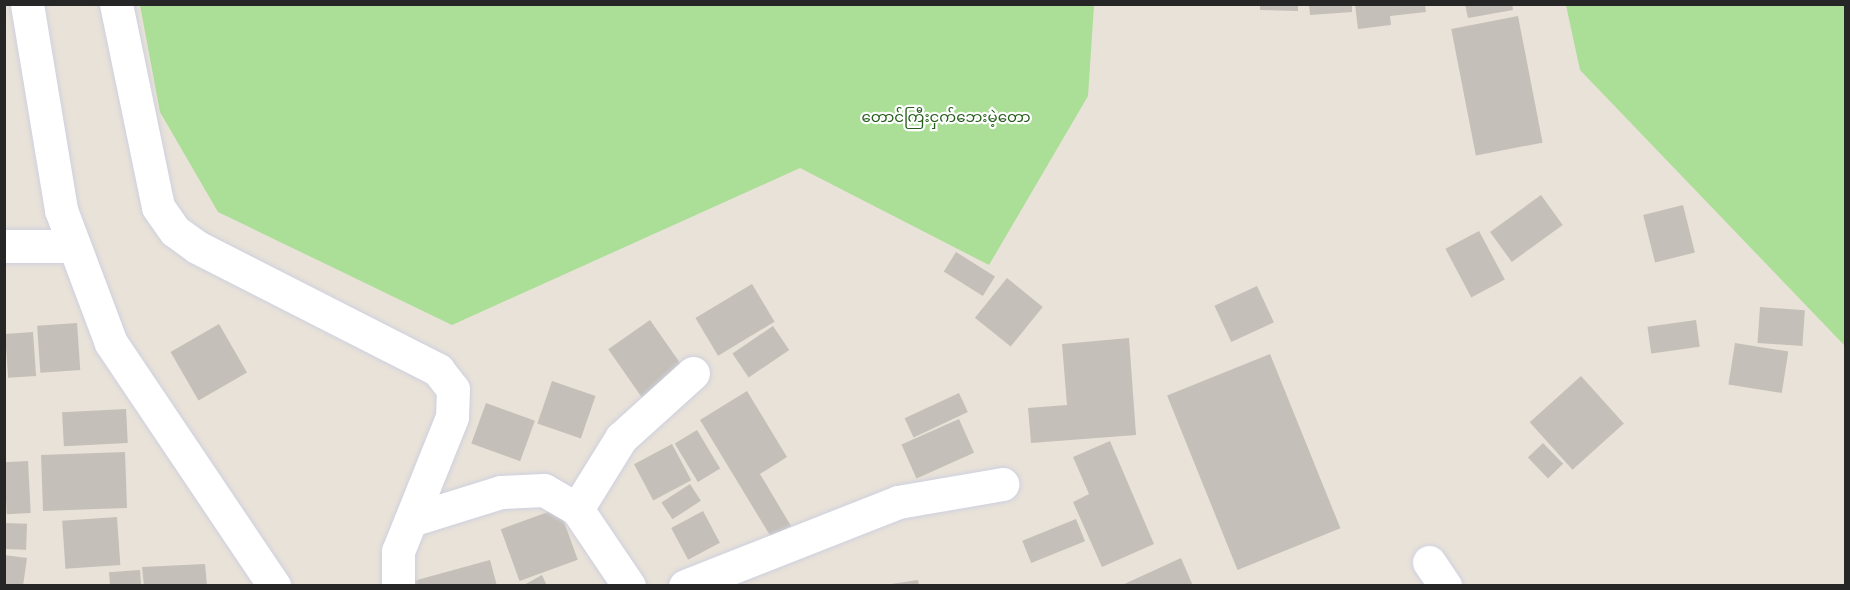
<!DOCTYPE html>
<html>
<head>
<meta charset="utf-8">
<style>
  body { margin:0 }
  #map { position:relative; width:1850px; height:590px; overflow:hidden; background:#e9e2d8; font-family:Poppins,"Noto Sans Myanmar",sans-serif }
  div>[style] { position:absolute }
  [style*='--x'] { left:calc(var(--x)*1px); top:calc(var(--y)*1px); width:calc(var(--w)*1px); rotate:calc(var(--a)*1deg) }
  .green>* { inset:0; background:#abde96 }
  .building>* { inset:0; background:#c4bfb8; transform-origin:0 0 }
  .roads { filter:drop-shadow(0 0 2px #ced0df) drop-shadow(0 0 2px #ced0df) }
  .minor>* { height:33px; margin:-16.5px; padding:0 16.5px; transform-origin:16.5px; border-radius:16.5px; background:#fff }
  span { translate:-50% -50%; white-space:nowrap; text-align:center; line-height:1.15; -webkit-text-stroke:4.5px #fff; paint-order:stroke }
  .park-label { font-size:15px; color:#265e1c }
  .frame { position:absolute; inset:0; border:6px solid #262626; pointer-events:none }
</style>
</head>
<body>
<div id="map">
  <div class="green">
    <div style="clip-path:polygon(140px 5px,140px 4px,1094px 5px,1088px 96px,989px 265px,800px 168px,452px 325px,218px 212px,160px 112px)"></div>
    <div style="clip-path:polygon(1566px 5px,1845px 5px,1845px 346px,1580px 70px)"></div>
  </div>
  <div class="building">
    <div style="clip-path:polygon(1260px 4px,1298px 4px,1298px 11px,1260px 10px)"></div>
    <div style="clip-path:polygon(1309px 4px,1352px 4px,1352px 12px,1310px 15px)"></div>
    <div style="clip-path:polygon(1355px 4px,1425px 4px,1426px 12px,1390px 16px,1391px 25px,1358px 29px)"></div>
    <div style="clip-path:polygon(1465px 4px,1512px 4px,1513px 10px,1468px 18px)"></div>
    <div style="left:1518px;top:16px;width:129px;height:68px;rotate:79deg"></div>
    <div style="left:1541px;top:195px;width:37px;height:63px;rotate:54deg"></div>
    <div style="left:1683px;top:205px;width:49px;height:41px;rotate:76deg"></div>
    <div style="left:1479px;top:231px;width:55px;height:38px;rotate:62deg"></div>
    <div style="left:956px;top:252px;width:46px;height:23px;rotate:32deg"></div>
    <div style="left:1007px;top:278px;width:46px;height:51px;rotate:39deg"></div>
    <div style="left:752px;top:284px;width:44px;height:66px;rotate:59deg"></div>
    <div style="left:1257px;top:286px;width:40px;height:47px;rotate:65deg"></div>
    <div style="left:1760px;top:307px;width:45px;height:36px;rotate:4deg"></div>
    <div style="left:650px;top:320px;width:60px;height:51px;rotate:55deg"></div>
    <div style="left:1696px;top:320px;width:27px;height:49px;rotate:82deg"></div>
    <div style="left:77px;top:323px;width:47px;height:40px;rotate:86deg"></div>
    <div style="left:219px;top:324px;width:56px;height:56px;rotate:60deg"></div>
    <div style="left:773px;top:326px;width:29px;height:49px;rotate:56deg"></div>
    <div style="left:33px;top:332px;width:44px;height:28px;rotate:86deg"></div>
    <div style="clip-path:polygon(1129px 338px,1136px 435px,1031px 443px,1028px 408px,1067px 405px,1062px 344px)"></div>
    <div style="left:1735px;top:343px;width:54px;height:42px;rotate:9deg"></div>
    <div style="left:1270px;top:354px;width:188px;height:111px;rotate:68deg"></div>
    <div style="left:1581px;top:376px;width:64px;height:69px;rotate:48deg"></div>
    <div style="left:552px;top:381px;width:46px;height:45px;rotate:19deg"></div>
    <div style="clip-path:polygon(747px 391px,787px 457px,760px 474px,791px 526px,771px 537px,700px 420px)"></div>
    <div style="left:959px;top:393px;width:21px;height:60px;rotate:65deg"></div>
    <div style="left:486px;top:403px;width:52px;height:43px;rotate:20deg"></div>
    <div style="left:126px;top:409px;width:34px;height:64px;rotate:87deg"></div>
    <div style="left:959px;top:419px;width:37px;height:63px;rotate:66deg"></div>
    <div style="left:697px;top:430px;width:45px;height:26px;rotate:59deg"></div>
    <div style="clip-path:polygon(1110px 441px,1154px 544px,1102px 567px,1073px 502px,1089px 494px,1073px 457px)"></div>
    <div style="left:1543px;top:443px;width:29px;height:21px;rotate:46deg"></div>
    <div style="left:672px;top:444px;width:41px;height:43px;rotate:62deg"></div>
    <div style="left:125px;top:452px;width:56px;height:84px;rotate:88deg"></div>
    <div style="left:28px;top:461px;width:52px;height:24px;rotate:87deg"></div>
    <div style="left:690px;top:484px;width:20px;height:34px;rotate:57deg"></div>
    <div style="left:559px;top:508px;width:55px;height:62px;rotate:70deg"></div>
    <div style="left:703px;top:511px;width:36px;height:36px;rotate:62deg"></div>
    <div style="left:117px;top:517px;width:48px;height:55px;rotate:86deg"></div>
    <div style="left:1076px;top:519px;width:24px;height:58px;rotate:68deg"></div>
    <div style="left:4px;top:523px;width:23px;height:26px;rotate:2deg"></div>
    <div style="clip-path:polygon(4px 555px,27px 558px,23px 586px,4px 586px)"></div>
    <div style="clip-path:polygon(1181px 558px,1193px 586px,1120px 586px)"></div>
    <div style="clip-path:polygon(490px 560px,497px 586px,407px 586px,406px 583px)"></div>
    <div style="clip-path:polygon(205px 564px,207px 586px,144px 586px,142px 567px)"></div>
    <div style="left:140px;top:570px;width:16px;height:31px;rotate:86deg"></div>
    <div style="clip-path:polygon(542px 575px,547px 586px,522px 586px)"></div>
    <div style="clip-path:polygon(918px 580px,919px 586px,891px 586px,891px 584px)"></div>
  </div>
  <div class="roads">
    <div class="minor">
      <div style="--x:27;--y:4;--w:209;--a:80.6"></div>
      <div style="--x:61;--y:210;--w:142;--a:69.4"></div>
      <div style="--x:111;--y:343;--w:293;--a:56.1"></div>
      <div style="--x:116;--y:4;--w:207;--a:78.3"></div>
      <div style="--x:158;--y:207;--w:29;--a:55"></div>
      <div style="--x:175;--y:231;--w:27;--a:36"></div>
      <div style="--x:197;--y:247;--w:271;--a:27"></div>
      <div style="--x:438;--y:370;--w:24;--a:52"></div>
      <div style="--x:453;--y:389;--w:28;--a:92"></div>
      <div style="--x:452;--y:417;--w:144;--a:111.9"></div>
      <div style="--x:398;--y:551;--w:35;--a:90"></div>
      <div style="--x:4;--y:246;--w:70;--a:0"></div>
      <div style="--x:577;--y:509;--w:84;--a:-58.2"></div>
      <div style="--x:621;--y:438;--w:97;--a:-42.1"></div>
      <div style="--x:411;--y:520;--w:94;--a:-17.3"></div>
      <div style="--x:501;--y:492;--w:43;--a:-2.7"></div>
      <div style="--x:544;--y:490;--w:38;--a:30"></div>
      <div style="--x:577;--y:509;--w:93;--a:56"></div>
      <div style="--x:1429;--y:562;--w:29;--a:56"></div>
      <div style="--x:685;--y:586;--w:229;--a:-21.5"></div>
      <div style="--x:898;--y:502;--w:106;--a:-9.8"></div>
    </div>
  </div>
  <div class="park-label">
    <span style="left:946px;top:117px">တောင်ကြီးငှက်ဘေးမဲ့တော</span>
  </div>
  <div class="frame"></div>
</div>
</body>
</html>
